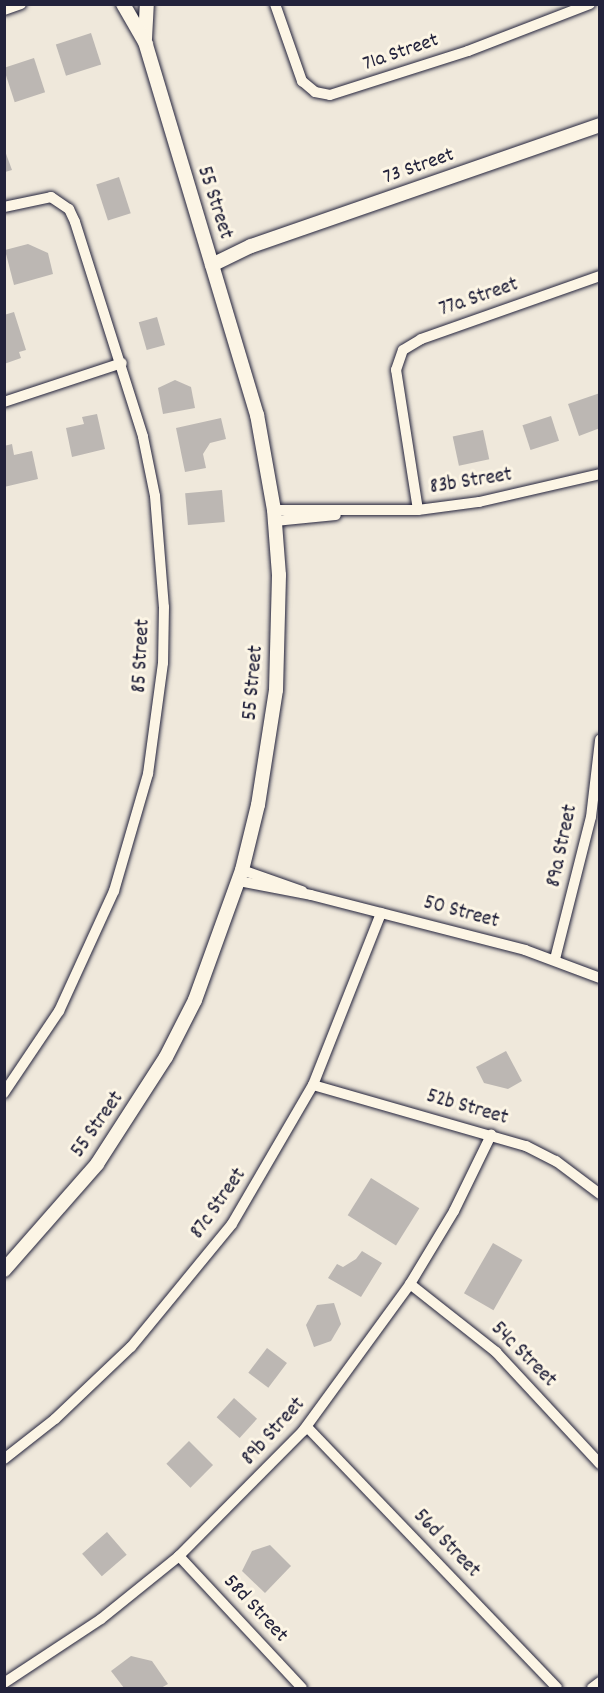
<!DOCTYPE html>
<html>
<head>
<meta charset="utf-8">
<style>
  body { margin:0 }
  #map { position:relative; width:604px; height:1693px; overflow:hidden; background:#efe8db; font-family:Dekko,sans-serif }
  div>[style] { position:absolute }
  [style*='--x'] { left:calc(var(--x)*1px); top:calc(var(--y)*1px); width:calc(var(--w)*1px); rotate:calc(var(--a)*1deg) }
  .building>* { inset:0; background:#bcb7b3; transform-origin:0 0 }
  .roads { filter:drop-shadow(0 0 2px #22223b) drop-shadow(0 0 2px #22223b) }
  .minor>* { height:10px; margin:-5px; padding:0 5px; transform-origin:5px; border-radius:5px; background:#fcf5e5 }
  .tertiary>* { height:14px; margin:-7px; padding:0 7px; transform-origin:7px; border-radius:7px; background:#fcf5e5 }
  span { translate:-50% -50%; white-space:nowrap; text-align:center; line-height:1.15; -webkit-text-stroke:6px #fcf5e5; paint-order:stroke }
  .street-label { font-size:21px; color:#22223b }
  .frame { position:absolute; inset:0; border:6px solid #22223b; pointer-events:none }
</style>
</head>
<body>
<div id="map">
  <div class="building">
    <div style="left:91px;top:33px;width:33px;height:37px;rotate:72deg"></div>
    <div style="left:34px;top:58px;width:36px;height:32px;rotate:72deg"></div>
    <div style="clip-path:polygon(5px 151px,12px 170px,5px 172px)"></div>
    <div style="left:119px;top:177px;width:38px;height:24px;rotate:72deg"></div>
    <div style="clip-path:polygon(28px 244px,48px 253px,53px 274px,14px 285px,5px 250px)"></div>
    <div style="clip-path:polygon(14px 312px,26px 350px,19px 352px,21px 358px,4px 364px,4px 315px)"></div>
    <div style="left:157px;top:317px;width:29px;height:19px;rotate:74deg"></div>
    <div style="clip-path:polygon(175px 380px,191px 387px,195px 408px,163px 414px,158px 388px)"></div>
    <div style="clip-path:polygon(600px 393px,600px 428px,579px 436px,568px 404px)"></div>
    <div style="clip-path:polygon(97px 414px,105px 449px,72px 457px,66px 428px,84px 424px,82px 417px)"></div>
    <div style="left:551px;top:416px;width:26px;height:30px;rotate:72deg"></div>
    <div style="clip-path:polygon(221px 418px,226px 439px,210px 443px,203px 454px,206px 468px,185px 472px,176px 428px)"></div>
    <div style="left:483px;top:430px;width:30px;height:31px;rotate:78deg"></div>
    <div style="clip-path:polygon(12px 444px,14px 455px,32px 451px,38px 479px,4px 487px,4px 446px)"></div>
    <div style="left:222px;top:490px;width:32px;height:37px;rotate:85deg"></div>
    <div style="clip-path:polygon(506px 1051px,522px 1081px,508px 1089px,484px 1083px,476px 1067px)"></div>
    <div style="left:371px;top:1178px;width:57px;height:44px;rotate:32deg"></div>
    <div style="left:493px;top:1243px;width:34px;height:58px;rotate:30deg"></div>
    <div style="clip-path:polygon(362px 1251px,382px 1263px,361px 1297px,328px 1278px,337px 1264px,343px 1267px,356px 1259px)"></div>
    <div style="clip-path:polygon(334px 1303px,341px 1324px,331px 1341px,314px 1347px,306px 1325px,317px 1305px)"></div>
    <div style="left:267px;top:1348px;width:25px;height:31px;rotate:37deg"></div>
    <div style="left:234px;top:1398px;width:31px;height:26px;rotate:42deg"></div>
    <div style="left:189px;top:1441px;width:34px;height:32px;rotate:45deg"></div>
    <div style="left:107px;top:1532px;width:30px;height:33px;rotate:49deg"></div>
    <div style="clip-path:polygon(270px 1545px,291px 1566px,265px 1593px,242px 1571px,252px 1551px)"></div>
    <div style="clip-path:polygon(131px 1656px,152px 1661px,168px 1684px,161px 1688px,124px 1688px,111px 1671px)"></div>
  </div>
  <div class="roads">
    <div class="minor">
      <div style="--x:275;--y:4;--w:82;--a:70.7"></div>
      <div style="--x:302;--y:81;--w:17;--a:40"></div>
      <div style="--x:315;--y:92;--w:15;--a:11"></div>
      <div style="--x:330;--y:95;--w:145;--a:-17.7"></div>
      <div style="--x:468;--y:51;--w:131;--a:-21.1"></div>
      <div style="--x:4;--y:10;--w:18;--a:-19"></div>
      <div style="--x:4;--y:207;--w:48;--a:-12"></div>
      <div style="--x:51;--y:197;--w:22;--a:34"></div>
      <div style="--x:69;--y:209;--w:14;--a:65"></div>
      <div style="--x:75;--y:222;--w:225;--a:72.4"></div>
      <div style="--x:143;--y:437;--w:60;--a:78.5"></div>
      <div style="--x:155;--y:496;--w:111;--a:85.4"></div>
      <div style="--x:164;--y:607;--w:56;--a:91"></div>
      <div style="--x:163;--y:663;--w:112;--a:97.7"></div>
      <div style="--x:148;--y:774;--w:122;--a:106.2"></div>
      <div style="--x:114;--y:891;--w:132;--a:114.6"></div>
      <div style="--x:59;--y:1011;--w:99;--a:123.9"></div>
      <div style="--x:4;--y:402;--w:124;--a:-18.3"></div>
      <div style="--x:274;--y:510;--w:144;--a:0"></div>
      <div style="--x:418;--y:510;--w:62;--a:-7.5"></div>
      <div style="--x:479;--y:502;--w:124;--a:-13"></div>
      <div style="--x:418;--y:510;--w:142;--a:-98.9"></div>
      <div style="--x:396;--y:370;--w:21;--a:-71"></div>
      <div style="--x:403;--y:350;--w:21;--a:-31"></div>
      <div style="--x:421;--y:339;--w:190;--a:-19.4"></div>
      <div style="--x:275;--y:521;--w:61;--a:-5.6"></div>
      <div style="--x:242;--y:870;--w:64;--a:19.3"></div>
      <div style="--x:239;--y:881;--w:73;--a:11"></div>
      <div style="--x:311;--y:895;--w:221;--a:14.4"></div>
      <div style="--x:525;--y:950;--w:80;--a:20.5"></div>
      <div style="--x:555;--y:959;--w:146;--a:-75.8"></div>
      <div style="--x:591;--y:817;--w:78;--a:-83.3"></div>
      <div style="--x:313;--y:1085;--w:222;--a:16"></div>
      <div style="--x:526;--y:1146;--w:34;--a:27"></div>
      <div style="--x:556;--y:1161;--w:55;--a:36.9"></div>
      <div style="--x:410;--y:1284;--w:110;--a:38.3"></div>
      <div style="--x:496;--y:1352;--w:153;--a:47.1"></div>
      <div style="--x:307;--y:1427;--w:361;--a:46.2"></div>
      <div style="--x:4;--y:1459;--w:65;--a:-38.1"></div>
      <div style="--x:55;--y:1419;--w:105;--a:-43.5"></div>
      <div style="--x:131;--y:1347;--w:159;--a:-50.6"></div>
      <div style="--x:232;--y:1224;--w:161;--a:-59.8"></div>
      <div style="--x:313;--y:1085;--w:185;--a:-68.4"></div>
      <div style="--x:179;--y:1556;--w:180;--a:47"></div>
      <div style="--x:4;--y:1683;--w:116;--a:-33.4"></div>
      <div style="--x:101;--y:1619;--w:100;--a:-38.9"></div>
      <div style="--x:179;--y:1556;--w:176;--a:-45.2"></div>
      <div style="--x:303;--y:1431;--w:182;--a:-53.9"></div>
      <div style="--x:410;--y:1284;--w:85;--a:-58.9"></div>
      <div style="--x:454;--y:1211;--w:85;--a:-64"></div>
      <div style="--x:592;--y:1688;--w:10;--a:-37"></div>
    </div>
    <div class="tertiary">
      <div style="--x:145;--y:39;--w:35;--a:-87"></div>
      <div style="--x:212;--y:265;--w:43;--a:-26"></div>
      <div style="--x:251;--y:246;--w:369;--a:-19.1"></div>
      <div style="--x:4;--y:1270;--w:141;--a:-48.7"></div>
      <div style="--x:97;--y:1164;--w:127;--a:-57.2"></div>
      <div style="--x:166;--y:1057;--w:64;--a:-63"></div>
      <div style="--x:195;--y:1000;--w:138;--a:-70.1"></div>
      <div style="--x:242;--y:870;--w:67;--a:-76.2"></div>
      <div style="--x:258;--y:805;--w:116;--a:-81.1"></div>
      <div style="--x:276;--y:690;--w:115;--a:-88.5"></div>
      <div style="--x:279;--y:575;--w:65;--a:-94.4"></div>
      <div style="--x:274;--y:510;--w:97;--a:-100.1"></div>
      <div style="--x:257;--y:415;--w:387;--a:-106.7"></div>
      <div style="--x:146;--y:44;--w:46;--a:-119.9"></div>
    </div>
  </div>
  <div class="street-label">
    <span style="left:401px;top:53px;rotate:-19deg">71a Street</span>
    <span style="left:419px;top:167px;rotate:-19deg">73 Street</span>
    <span style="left:214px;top:203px;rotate:72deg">55 Street</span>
    <span style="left:479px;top:298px;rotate:-19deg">77a Street</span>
    <span style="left:471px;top:482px;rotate:-9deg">83b Street</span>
    <span style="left:142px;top:656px;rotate:-87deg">85 Street</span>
    <span style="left:254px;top:683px;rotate:-85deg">55 Street</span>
    <span style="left:563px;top:846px;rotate:-78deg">89a Street</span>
    <span style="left:461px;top:913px;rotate:15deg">50 Street</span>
    <span style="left:467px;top:1108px;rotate:16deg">52b Street</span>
    <span style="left:98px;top:1125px;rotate:-55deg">55 Street</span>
    <span style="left:219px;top:1204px;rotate:-55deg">87c Street</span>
    <span style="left:523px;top:1355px;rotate:45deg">54c Street</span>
    <span style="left:274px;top:1432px;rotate:-48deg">89b Street</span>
    <span style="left:446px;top:1544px;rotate:46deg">56d Street</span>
    <span style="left:255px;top:1609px;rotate:47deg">58d Street</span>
  </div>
  <div class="frame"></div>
</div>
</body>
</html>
